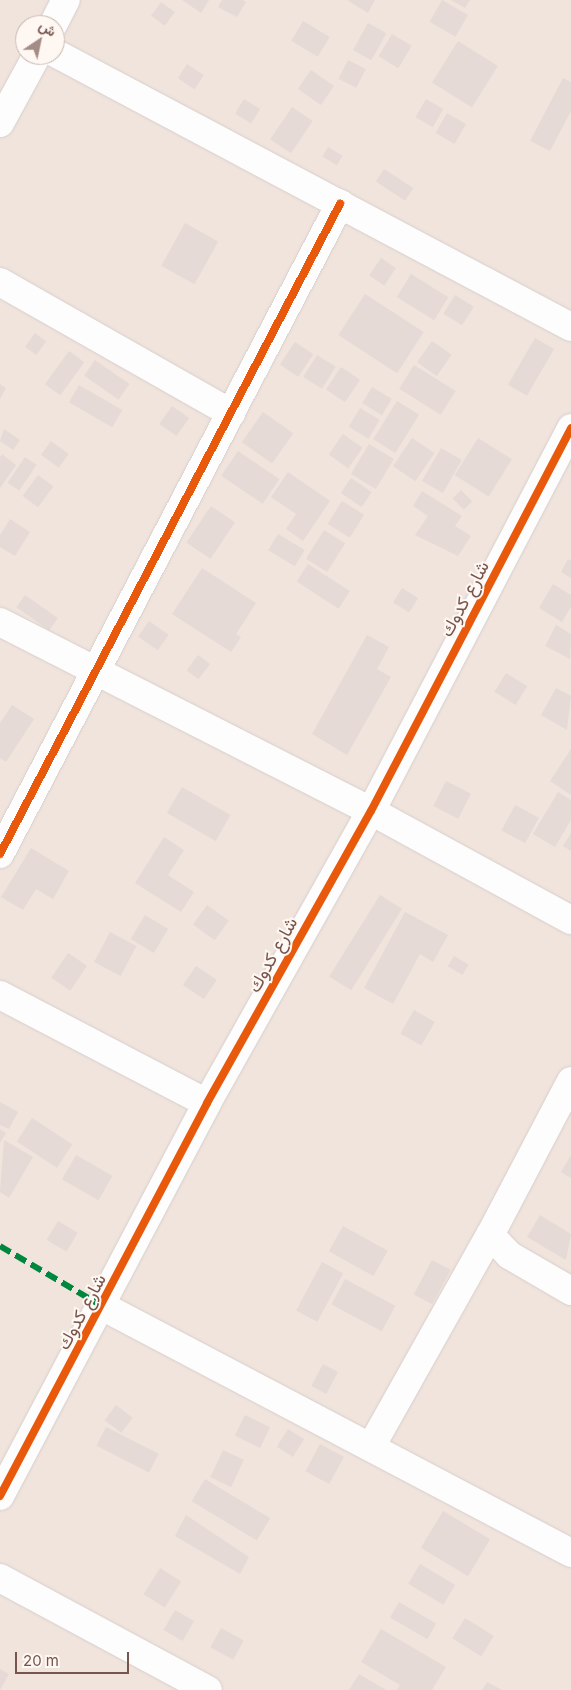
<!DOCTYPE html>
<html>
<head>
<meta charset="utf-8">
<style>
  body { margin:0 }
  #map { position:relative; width:571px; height:1690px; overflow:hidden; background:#f8f3ef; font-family:Inter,Vazirmatn,sans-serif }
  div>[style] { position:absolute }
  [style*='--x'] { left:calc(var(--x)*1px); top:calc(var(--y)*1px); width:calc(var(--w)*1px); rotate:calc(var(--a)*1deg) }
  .residential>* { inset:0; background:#f0e4dd }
  .building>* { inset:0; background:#e5dad6; transform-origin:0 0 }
  .roads { filter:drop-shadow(0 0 1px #d7cecb) drop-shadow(0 0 1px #d7cecb) }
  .street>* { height:28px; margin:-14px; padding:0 14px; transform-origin:14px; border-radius:14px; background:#fefdfd }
  .secondary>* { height:28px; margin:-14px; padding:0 14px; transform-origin:14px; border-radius:14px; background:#fefdfd }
  .quiet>* { height:6px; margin-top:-3px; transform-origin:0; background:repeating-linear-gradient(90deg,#00873e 0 12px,transparent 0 18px) }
  .cycleway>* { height:8px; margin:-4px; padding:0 4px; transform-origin:4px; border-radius:4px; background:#e8590c }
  span { translate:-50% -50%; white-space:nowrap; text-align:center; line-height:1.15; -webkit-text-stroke:4px #fef7f2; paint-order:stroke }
  .street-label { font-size:18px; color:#76554e }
  .north { position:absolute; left:15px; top:15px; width:50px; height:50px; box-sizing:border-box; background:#fef7f2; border:1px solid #c8b6b0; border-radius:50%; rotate:34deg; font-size:14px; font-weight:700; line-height:20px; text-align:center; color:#76554e }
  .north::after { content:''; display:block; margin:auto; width:18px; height:22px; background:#a48c86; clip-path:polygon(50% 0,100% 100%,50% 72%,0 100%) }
  .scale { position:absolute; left:15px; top:1652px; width:114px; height:22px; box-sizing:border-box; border:2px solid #76554e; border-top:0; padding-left:6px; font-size:15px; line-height:18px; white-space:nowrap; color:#76554e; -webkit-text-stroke:4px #fef7f2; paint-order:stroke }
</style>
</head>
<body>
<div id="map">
  <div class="residential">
    <div style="clip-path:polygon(evenodd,0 0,571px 0,571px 1690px,0 1690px,0 0,25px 25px,55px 25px,55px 55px,25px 55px,25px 25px)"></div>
  </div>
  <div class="building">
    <div style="clip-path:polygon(182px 0,209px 0,201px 13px)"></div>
    <div style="clip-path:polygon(222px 0,243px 0,246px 2px,237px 17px,218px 7px)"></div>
    <div style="clip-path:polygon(347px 0,375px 0,368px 13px)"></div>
    <div style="left:442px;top:0;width:30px;height:25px;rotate:30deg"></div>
    <div style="clip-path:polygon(451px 0,470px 0,465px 8px)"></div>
    <div style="left:161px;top:2px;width:17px;height:17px;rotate:36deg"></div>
    <div style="left:303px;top:21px;width:31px;height:23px;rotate:31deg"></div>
    <div style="left:368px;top:23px;width:21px;height:31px;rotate:29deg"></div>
    <div style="left:392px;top:34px;width:23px;height:26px;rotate:31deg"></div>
    <div style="left:458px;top:41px;width:47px;height:49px;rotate:32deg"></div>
    <div style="left:348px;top:60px;width:20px;height:21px;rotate:27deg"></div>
    <div style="left:187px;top:64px;width:20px;height:17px;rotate:33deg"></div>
    <div style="left:311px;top:70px;width:28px;height:23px;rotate:35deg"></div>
    <div style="clip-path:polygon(563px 78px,571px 82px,571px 111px,550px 151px,530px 141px)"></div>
    <div style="left:244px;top:99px;width:19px;height:17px;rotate:32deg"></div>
    <div style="left:426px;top:99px;width:20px;height:21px;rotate:30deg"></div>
    <div style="left:292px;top:107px;width:25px;height:39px;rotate:34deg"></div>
    <div style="left:447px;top:113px;width:22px;height:23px;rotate:30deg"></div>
    <div style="left:328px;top:147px;width:17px;height:11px;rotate:31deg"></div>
    <div style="left:384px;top:169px;width:35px;height:15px;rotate:33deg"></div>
    <div style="left:185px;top:223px;width:38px;height:49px;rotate:29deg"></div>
    <div style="left:381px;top:258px;width:18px;height:21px;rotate:34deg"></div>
    <div style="left:411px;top:274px;width:44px;height:27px;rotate:32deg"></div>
    <div style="left:365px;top:294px;width:70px;height:49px;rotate:33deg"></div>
    <div style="left:455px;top:295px;width:22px;height:22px;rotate:32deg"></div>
    <div style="left:35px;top:333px;width:14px;height:17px;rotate:36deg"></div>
    <div style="left:535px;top:338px;width:22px;height:54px;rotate:30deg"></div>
    <div style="left:432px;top:341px;width:24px;height:26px;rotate:35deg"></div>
    <div style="left:295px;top:342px;width:22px;height:27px;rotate:34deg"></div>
    <div style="left:69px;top:351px;width:19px;height:41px;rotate:36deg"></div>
    <div style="left:317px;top:355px;width:22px;height:26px;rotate:32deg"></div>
    <div style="left:95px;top:360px;width:42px;height:19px;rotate:35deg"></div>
    <div style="left:414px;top:365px;width:49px;height:28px;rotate:32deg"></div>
    <div style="left:341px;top:367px;width:23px;height:27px;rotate:34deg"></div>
    <div style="clip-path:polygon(0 384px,6px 388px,0 399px)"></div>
    <div style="left:79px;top:385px;width:50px;height:20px;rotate:30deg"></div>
    <div style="left:372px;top:387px;width:23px;height:19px;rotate:31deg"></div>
    <div style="left:397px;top:401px;width:26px;height:45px;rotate:32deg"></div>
    <div style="left:172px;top:406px;width:21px;height:22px;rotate:35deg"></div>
    <div style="left:360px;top:408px;width:23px;height:22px;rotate:31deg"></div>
    <div style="left:263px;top:412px;width:37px;height:37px;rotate:35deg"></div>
    <div style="clip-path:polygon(4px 429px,20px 440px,13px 450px,0 441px)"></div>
    <div style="left:343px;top:434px;width:24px;height:25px;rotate:35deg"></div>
    <div style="left:412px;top:438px;width:27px;height:34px;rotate:34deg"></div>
    <div style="left:478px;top:438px;width:40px;height:44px;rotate:32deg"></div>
    <div style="left:51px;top:441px;width:22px;height:17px;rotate:36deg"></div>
    <div style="left:369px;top:444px;width:29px;height:35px;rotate:31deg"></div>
    <div style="left:441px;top:448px;width:24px;height:38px;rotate:30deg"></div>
    <div style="left:238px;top:451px;width:50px;height:30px;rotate:34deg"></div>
    <div style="clip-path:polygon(2px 454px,16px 465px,0 488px,0 457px)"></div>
    <div style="left:25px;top:457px;width:14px;height:31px;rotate:34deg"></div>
    <div style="clip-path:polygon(288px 472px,330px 501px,303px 541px,286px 529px,296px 514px,271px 497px)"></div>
    <div style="left:38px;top:475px;width:19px;height:26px;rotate:36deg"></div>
    <div style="left:351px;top:478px;width:25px;height:18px;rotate:34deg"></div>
    <div style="left:461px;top:490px;width:16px;height:12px;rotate:45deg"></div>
    <div style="clip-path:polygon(422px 491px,462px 516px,455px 526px,471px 536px,458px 556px,415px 535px,428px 516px,413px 506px)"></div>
    <div style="left:342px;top:501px;width:26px;height:27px;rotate:32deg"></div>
    <div style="left:211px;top:506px;width:29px;height:44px;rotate:34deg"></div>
    <div style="clip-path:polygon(10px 519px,30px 532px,15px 556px,0 547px,0 535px)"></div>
    <div style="left:324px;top:530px;width:25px;height:34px;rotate:32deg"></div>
    <div style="left:278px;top:534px;width:31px;height:19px;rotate:31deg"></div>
    <div style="clip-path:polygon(568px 559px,571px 561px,571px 578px,561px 572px)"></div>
    <div style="left:308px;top:564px;width:50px;height:21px;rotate:33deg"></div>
    <div style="clip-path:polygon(202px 568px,256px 603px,236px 634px,241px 637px,231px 652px,172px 614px)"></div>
    <div style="clip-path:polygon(553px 584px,571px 595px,571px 607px,562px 622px,539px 608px)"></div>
    <div style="left:402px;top:588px;width:19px;height:17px;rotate:32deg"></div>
    <div style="left:25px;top:595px;width:40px;height:15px;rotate:35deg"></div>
    <div style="left:149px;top:621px;width:24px;height:19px;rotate:35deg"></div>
    <div style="clip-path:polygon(556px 625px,571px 634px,570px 659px,545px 646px)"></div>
    <div style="clip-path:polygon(367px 635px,389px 647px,377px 669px,391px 677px,347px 755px,312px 734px)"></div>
    <div style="left:198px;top:655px;width:15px;height:19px;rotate:37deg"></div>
    <div style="left:506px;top:673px;width:25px;height:22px;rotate:32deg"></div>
    <div style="clip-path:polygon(556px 688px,571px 696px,567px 730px,541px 715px)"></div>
    <div style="clip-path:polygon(12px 705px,34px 719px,6px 762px,0 758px,0 723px)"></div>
    <div style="clip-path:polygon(571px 749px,571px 795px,550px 781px)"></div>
    <div style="left:446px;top:781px;width:28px;height:28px;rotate:27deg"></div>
    <div style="left:182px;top:787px;width:56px;height:30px;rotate:30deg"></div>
    <div style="clip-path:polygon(558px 792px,571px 800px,571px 820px,555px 847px,533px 834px)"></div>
    <div style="left:515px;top:805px;width:27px;height:29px;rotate:28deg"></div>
    <div style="clip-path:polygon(571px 833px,571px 851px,563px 846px)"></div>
    <div style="clip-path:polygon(164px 837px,184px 850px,168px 875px,194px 892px,181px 912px,135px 883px)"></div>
    <div style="clip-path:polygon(31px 848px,69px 871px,53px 899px,36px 889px,23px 910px,1px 897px)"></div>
    <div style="left:380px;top:895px;width:26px;height:96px;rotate:32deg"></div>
    <div style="left:207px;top:905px;width:27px;height:24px;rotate:36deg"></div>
    <div style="clip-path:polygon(405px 912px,448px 935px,433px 962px,420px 954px,393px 1004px,364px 988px)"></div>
    <div style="left:145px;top:915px;width:27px;height:28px;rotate:31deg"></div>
    <div style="left:110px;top:932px;width:30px;height:34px;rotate:28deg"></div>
    <div style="left:68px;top:953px;width:23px;height:30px;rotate:34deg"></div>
    <div style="left:454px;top:956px;width:17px;height:12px;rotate:31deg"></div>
    <div style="left:196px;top:966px;width:25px;height:23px;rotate:34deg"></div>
    <div style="left:414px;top:1010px;width:24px;height:27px;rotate:30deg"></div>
    <div style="clip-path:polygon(0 1102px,18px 1112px,9px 1129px,0 1125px)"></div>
    <div style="left:32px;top:1118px;width:48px;height:28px;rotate:33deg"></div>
    <div style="clip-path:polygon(0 1129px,6px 1133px,0 1143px)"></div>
    <div style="clip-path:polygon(4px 1140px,33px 1157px,9px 1198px,0 1192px)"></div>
    <div style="left:76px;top:1155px;width:42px;height:28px;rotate:30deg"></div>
    <div style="clip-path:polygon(571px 1155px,571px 1178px,561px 1172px)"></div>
    <div style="clip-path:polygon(540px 1215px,571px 1234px,566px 1260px,527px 1237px)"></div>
    <div style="left:58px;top:1221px;width:23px;height:22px;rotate:31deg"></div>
    <div style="left:343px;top:1226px;width:51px;height:29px;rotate:29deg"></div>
    <div style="left:432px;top:1260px;width:21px;height:39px;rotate:28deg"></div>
    <div style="left:322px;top:1262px;width:24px;height:55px;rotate:28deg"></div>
    <div style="left:345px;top:1279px;width:57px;height:29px;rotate:28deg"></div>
    <div style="left:323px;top:1364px;width:17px;height:25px;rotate:28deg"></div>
    <div style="left:116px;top:1405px;width:21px;height:19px;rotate:37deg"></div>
    <div style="left:245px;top:1415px;width:28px;height:23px;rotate:26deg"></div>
    <div style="left:106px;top:1427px;width:59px;height:21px;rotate:27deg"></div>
    <div style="left:288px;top:1429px;width:19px;height:21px;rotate:32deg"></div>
    <div style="left:320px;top:1444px;width:27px;height:31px;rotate:28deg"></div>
    <div style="left:223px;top:1450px;width:23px;height:30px;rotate:25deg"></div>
    <div style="left:205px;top:1479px;width:76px;height:26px;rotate:31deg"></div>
    <div style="left:443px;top:1511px;width:55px;height:43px;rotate:31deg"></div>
    <div style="clip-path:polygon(186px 1515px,249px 1557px,240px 1574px,175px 1536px)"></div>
    <div style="left:420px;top:1564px;width:41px;height:23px;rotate:31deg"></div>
    <div style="left:160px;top:1568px;width:25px;height:31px;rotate:32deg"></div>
    <div style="left:399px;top:1602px;width:43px;height:18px;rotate:30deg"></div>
    <div style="left:175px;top:1610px;width:22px;height:23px;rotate:30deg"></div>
    <div style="left:465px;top:1618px;width:34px;height:24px;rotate:32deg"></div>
    <div style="left:221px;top:1628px;width:26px;height:22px;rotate:29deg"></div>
    <div style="clip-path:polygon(381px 1629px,446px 1667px,432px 1690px,397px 1690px,400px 1685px,361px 1662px)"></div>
    <div style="clip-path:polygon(0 1669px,9px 1674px,0 1690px)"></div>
    <div style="clip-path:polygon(359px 1674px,386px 1690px,349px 1690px)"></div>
    <div style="clip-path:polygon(487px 1682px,502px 1690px,482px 1690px)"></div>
  </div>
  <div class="roads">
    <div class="street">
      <div style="--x:53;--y:25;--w:28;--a:-63"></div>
      <div style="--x:55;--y:53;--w:584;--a:27.97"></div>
      <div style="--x:0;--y:123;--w:77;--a:-61.4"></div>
      <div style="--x:0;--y:282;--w:266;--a:29.6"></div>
      <div style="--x:0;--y:622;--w:416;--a:27"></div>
      <div style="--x:371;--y:811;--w:228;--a:28.6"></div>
      <div style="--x:0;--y:854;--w:734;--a:-62.39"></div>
      <div style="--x:0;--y:995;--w:233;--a:27.6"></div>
      <div style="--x:571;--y:1081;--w:174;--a:117.7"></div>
      <div style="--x:490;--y:1235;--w:28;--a:46"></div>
      <div style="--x:509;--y:1255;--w:72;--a:30.1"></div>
      <div style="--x:102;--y:1306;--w:530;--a:27.77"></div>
      <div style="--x:372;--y:1445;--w:241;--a:-60.7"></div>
      <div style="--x:0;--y:1578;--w:236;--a:28.3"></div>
    </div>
    <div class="secondary">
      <div style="--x:0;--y:1496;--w:444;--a:-62.2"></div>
      <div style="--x:207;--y:1103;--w:335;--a:-60.7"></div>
      <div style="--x:371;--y:811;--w:432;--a:-62.4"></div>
    </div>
  </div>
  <div class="quiet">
    <div style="--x:0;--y:1246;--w:118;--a:30.5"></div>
  </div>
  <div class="cycleway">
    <div style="--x:0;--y:854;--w:734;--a:-62.39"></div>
    <div style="--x:0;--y:1496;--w:444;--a:-62.2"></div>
    <div style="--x:207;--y:1103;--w:335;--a:-60.7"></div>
    <div style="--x:371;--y:811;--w:432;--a:-62.4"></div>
  </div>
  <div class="street-label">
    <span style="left:465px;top:599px;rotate:-62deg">شارع كدوك</span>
    <span style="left:273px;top:955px;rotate:-61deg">شارع كدوك</span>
    <span style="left:82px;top:1312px;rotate:-62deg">شارع كدوك</span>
  </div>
  <div class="north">ش</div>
  <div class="scale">20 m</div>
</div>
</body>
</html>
